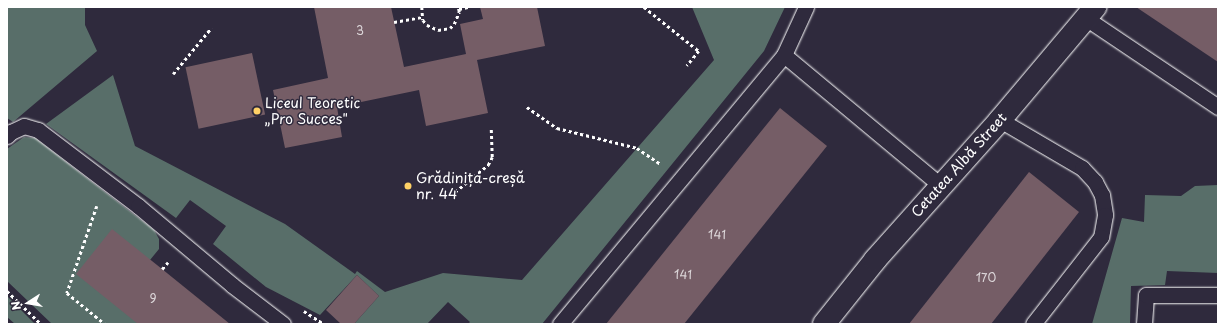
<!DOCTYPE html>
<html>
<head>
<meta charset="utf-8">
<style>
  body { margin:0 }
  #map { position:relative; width:1225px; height:331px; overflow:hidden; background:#2f2a3d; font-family:"Playpen Sans",sans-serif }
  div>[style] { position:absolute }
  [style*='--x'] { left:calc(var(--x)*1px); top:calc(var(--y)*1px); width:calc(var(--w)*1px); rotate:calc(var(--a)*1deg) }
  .green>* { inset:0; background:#586e69 }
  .building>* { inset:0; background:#755d66; transform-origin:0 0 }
  .path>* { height:2.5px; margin-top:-1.25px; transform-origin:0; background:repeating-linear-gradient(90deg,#fff 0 3px,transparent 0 6px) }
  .roads { filter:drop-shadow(0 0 1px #fff) drop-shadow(0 0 1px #fff) }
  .service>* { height:15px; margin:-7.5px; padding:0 7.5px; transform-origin:7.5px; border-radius:7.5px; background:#2f2a3d }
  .minor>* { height:22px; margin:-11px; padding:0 11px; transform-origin:11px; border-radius:11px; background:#2f2a3d }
  .dots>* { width:11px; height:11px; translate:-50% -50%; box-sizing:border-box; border:2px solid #2f2a3d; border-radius:50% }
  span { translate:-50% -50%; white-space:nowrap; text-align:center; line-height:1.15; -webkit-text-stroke:3px #2f2a3d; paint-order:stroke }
  .number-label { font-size:12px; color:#dcd6d9 }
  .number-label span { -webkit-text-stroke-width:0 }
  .poi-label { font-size:14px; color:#fff }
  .left { translate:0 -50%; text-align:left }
  .street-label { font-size:14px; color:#fff }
  .frame { position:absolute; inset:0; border:8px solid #fff; pointer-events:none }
  .north { position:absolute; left:8px; top:283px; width:40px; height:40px; -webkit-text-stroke:3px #2f2a3d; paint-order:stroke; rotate:258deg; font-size:11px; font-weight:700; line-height:16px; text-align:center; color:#fff }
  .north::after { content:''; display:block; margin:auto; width:14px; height:18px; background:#fff; clip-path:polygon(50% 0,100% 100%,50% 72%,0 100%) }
</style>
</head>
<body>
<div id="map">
  <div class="green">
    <div style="clip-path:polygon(7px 7px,85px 7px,85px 25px,97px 51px,13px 122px,7px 118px)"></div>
    <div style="clip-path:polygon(692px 7px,785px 7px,764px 51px,542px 324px,468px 324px,470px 322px,448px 302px,427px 324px,354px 324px,379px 296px,357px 275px,320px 315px,266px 287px,213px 244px,226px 226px,190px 200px,176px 218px,46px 124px,113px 75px,135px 146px,285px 224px,355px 274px,357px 271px,385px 292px,443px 273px,522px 280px,714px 60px)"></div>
    <div style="clip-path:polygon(24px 137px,35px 138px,154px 230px,159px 239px,159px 249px,150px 260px,138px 324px,52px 324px,7px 281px,7px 149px)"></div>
    <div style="clip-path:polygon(1218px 185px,1218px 273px,1167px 271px,1165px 285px,1131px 286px,1130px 324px,1092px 324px,1122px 218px,1144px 222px,1145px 195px,1181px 196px,1195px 186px)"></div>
    <div style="clip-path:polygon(7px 296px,35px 324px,15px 324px,7px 317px)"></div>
  </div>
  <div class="building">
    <div style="clip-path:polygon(314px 7px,391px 7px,404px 67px,466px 54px,460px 24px,483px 19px,480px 7px,537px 7px,545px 46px,477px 60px,488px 113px,426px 126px,419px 90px,337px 107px,342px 137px,285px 148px,273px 90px,328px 78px)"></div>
    <div style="clip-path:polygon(1136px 7px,1218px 7px,1218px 62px)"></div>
    <div style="left:252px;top:53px;width:63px;height:68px;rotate:78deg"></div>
    <div style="clip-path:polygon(780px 108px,827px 146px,684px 324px,606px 324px)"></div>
    <div style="clip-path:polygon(1029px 172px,1079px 212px,991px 324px,909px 324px)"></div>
    <div style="clip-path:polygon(112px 229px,162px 269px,230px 324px,138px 324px,76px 274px)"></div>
    <div style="clip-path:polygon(357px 275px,379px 296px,354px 324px,341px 324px,326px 310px)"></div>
  </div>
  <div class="path">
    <div style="--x:422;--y:7;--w:13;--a:86"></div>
    <div style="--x:423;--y:20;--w:6;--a:51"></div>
    <div style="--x:427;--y:25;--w:12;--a:24"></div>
    <div style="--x:438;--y:30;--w:12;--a:-9"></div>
    <div style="--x:450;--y:28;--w:6;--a:-45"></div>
    <div style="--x:454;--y:24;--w:13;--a:-67"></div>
    <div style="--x:459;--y:12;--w:5;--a:-101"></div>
    <div style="--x:644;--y:7;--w:70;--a:38.7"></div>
    <div style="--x:699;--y:51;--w:19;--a:129"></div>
    <div style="--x:459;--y:9;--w:9;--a:-13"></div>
    <div style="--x:394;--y:22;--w:28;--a:-10"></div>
    <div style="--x:173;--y:74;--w:60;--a:-50.4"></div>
    <div style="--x:527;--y:107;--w:37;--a:35"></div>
    <div style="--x:557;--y:128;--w:82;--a:14"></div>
    <div style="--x:637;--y:148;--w:29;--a:34"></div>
    <div style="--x:455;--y:192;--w:43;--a:-39.3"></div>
    <div style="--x:488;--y:165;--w:9;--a:-63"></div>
    <div style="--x:492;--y:157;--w:29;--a:-92"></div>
    <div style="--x:97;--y:206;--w:92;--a:109"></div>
    <div style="--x:67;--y:293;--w:49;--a:39.2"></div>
    <div style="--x:162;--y:269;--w:9;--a:-49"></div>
    <div style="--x:7;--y:291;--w:47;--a:44.1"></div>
    <div style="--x:304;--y:311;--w:24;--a:33"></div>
  </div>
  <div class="roads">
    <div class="service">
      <div style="--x:806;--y:7;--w:53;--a:114.6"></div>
      <div style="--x:784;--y:55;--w:204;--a:39.8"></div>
      <div style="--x:1087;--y:19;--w:158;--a:33.9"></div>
      <div style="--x:1000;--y:120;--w:95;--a:30.3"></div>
      <div style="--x:1082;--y:168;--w:19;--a:47"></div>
      <div style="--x:1095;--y:182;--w:15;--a:62"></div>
      <div style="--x:1102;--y:195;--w:20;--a:81"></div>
      <div style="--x:1105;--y:215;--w:22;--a:100"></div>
      <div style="--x:1101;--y:237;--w:110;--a:128"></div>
      <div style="--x:7;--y:136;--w:6;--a:-45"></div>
      <div style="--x:11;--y:132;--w:14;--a:-25"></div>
      <div style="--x:24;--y:126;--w:15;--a:16"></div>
      <div style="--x:38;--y:130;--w:126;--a:37.2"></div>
      <div style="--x:138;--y:206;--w:123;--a:40"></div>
      <div style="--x:232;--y:285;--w:64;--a:37.4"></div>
      <div style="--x:560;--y:324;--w:350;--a:-50.2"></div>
      <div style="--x:1144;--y:324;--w:29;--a:-86"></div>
      <div style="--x:1146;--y:295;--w:72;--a:0"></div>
    </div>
    <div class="minor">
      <div style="--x:824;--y:324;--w:82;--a:-51.4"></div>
      <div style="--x:875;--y:260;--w:188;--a:-48.2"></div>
      <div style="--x:1000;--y:120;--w:148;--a:-49.9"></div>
    </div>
  </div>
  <div class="dots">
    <div style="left:257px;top:111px;background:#ffd166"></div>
    <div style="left:408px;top:186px;background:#ffd166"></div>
  </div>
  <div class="number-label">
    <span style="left:360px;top:31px">3</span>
    <span style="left:717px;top:235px">141</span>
    <span style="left:683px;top:275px">141</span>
    <span style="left:986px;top:278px">170</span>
    <span style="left:153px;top:299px">9</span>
  </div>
  <div class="poi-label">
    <span class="left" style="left:265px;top:111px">Liceul Teoretic<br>„Pro Succes"</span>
    <span class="left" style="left:416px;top:186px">Grădinița-creșă<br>nr. 44</span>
  </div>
  <div class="street-label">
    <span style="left:959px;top:165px;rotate:-48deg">Cetatea Albă Street</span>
  </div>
  <div class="frame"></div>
  <div class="north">N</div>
</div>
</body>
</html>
